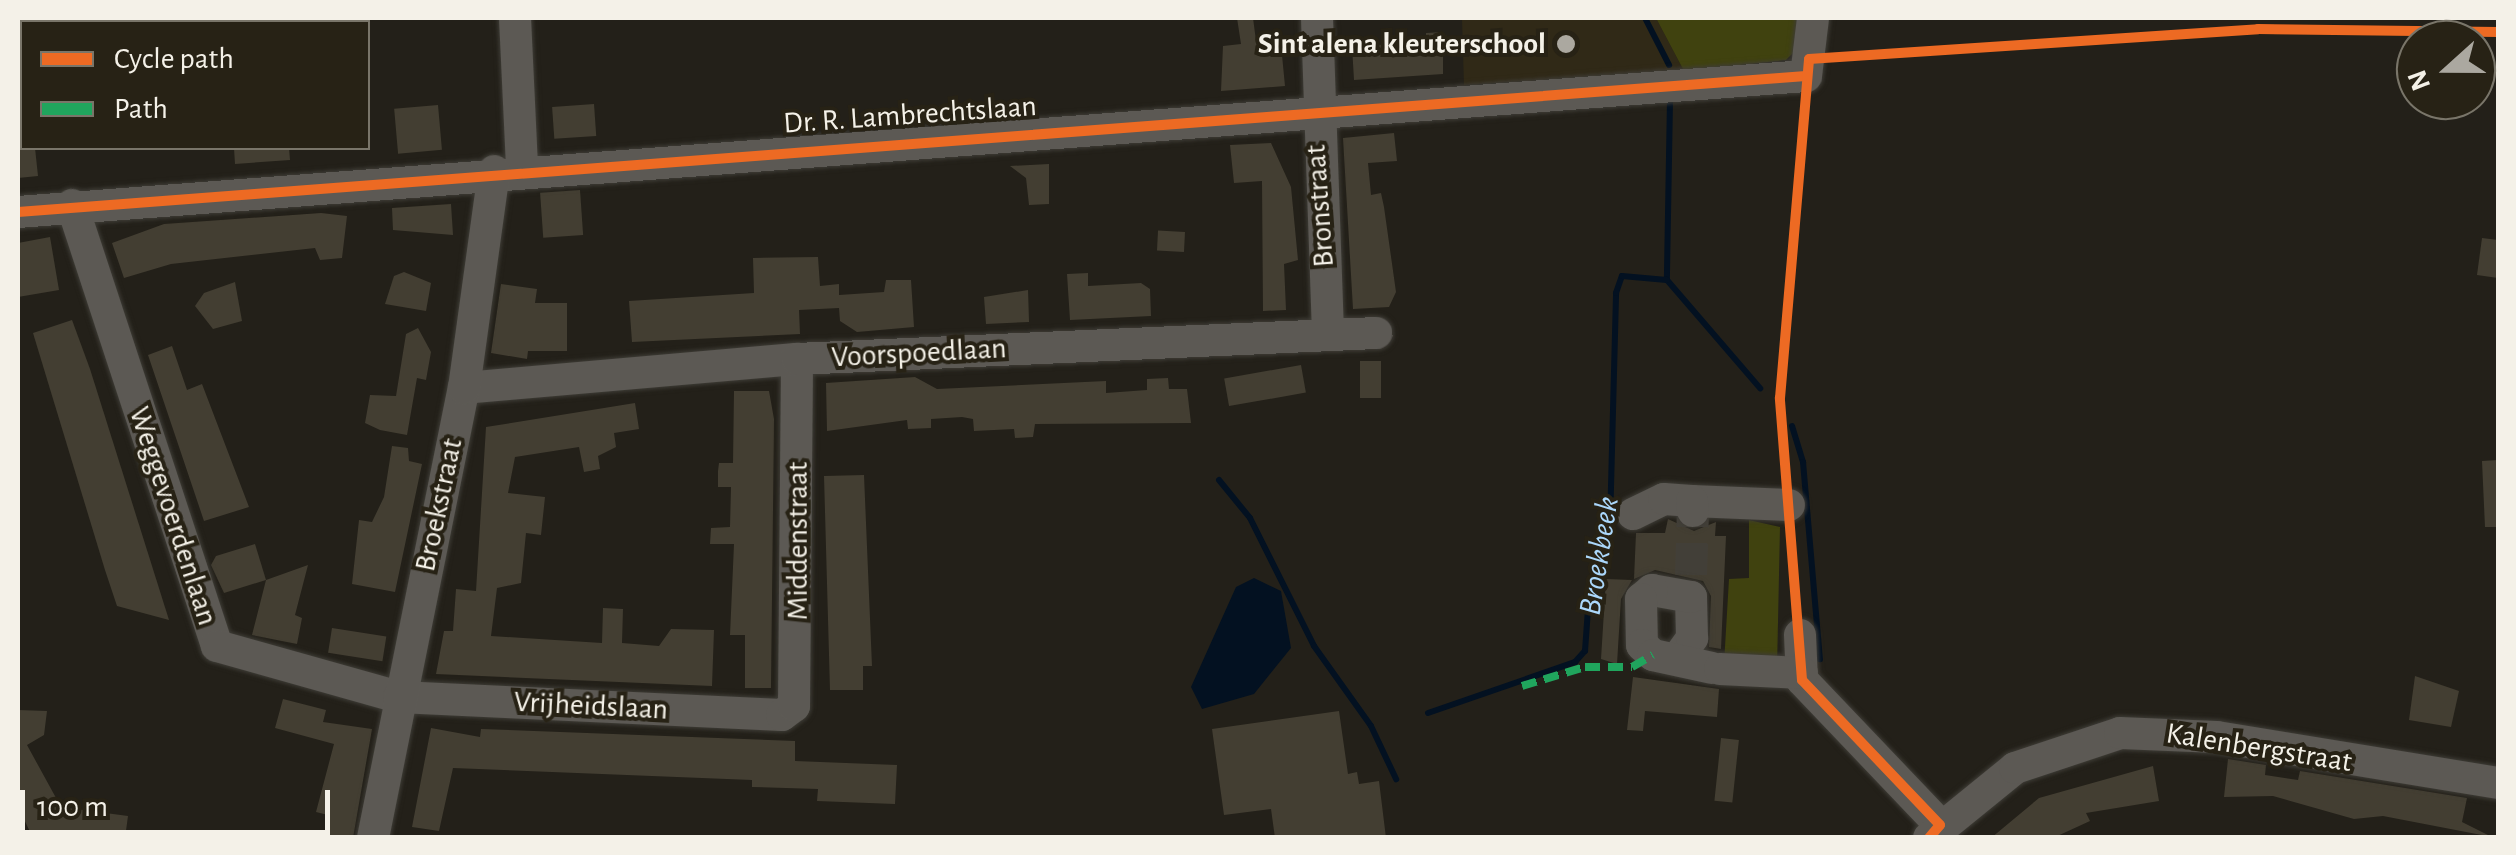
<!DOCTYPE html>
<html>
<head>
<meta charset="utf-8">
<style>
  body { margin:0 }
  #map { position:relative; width:2516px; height:855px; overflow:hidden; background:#232019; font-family:"Alegreya Sans",sans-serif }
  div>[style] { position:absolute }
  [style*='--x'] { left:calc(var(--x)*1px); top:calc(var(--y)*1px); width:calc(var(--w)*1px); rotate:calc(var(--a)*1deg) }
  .built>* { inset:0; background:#302917 }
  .green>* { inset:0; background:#40420f }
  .water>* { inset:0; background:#031121 }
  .stream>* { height:6px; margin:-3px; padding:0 3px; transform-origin:3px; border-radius:3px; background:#031121 }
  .building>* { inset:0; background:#433e32; transform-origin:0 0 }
  .minor-tunnel>* { height:32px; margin-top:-16px; transform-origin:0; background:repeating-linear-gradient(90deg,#423f38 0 32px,transparent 0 48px) }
  .roads { filter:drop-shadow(0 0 2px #3e3c36) drop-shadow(0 0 2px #3e3c36) }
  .minor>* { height:32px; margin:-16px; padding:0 16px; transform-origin:16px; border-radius:16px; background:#5c5954 }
  .quiet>* { height:8px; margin-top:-4px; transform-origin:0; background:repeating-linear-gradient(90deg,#20a55d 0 15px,transparent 0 23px) }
  .cycleway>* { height:10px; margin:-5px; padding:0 5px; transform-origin:5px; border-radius:5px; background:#ed6a23 }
  .dots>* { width:28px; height:28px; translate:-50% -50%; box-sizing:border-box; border:5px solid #272215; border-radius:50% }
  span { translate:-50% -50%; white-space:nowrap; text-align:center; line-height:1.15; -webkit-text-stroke:8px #272215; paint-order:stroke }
  .poi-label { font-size:30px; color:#f4f1e8; font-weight:700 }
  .right { translate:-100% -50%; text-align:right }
  .street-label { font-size:30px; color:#f4f1e8 }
  .water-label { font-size:32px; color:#abd7fa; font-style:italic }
  .frame { position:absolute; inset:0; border:20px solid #f4f1e8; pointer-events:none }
  .legend { position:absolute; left:20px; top:20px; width:350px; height:130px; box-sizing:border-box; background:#272215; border:2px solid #797569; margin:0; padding:12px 18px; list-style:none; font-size:30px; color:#f4f1e8 }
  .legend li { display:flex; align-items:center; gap:20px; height:50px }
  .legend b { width:50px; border:2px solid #797569 }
  .north { position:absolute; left:2396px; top:20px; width:100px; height:100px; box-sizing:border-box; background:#272215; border:2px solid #797569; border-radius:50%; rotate:249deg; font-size:28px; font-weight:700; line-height:40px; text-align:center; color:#f4f1e8 }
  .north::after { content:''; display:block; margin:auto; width:35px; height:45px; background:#aba8a0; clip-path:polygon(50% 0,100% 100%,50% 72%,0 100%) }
  .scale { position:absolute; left:20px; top:790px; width:310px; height:45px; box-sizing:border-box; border:5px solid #f4f1e8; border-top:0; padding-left:12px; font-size:30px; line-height:35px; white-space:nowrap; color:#f4f1e8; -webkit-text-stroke:8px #272215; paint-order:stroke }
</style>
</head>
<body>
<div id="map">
  <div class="built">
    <div style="clip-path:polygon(1462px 18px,1656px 18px,1684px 71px,1464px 85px)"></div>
  </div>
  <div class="green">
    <div style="clip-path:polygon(18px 18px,235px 18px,18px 23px)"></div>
    <div style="clip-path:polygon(1656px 18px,1802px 18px,1797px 49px,1786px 60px,1684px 71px)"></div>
    <div style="clip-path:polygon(1749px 520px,1780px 527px,1777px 669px,1724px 664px,1729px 579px,1749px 578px)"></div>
  </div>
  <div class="water">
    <div style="clip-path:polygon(1254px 578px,1281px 591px,1291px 648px,1254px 694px,1202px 709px,1191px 687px,1236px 587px)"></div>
  </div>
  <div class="stream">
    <div style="--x:1645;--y:18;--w:53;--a:62.9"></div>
    <div style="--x:1670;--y:100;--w:180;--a:91"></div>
    <div style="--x:1667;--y:280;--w:143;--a:49.3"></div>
    <div style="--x:1792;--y:426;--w:38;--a:73"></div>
    <div style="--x:1803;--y:462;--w:198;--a:85.1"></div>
    <div style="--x:1219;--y:480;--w:49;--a:50.8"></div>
    <div style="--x:1250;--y:518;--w:143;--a:63.4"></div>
    <div style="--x:1314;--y:646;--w:98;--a:54.5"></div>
    <div style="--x:1371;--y:726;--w:59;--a:64.7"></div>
    <div style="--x:1428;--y:713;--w:156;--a:-19.1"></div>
    <div style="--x:1575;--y:662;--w:15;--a:-48"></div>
    <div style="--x:1585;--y:651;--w:70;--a:-85.9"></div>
    <div style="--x:1590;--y:581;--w:18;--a:-52"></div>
    <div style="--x:1601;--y:567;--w:43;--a:-77.9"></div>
    <div style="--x:1610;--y:525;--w:232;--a:-88.5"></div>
    <div style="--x:1616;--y:293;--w:18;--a:-71"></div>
    <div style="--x:1622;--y:276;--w:45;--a:5.1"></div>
  </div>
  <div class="building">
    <div style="clip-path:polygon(1237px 18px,1253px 18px,1258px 56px,1282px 55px,1285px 86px,1221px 91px,1223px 46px,1241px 44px)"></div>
    <div style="clip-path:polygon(1443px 32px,1443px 74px,1354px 80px,1352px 46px,1426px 43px,1426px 33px)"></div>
    <div style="left:594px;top:104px;width:32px;height:42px;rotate:86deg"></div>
    <div style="left:438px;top:105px;width:45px;height:44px;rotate:85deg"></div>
    <div style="clip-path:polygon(1394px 133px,1397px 161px,1368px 163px,1371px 195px,1381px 193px,1384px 207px,1396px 292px,1389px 307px,1353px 309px,1343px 138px)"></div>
    <div style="clip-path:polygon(1271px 143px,1291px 187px,1298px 260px,1284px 264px,1286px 310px,1263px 311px,1262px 181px,1234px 183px,1230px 145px)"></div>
    <div style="clip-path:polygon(18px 148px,35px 148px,38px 176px,18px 178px)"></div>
    <div style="clip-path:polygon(234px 148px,289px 148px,290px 160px,235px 164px)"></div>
    <div style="clip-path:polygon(1049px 164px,1049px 204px,1029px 205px,1026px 178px,1010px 166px)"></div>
    <div style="left:580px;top:190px;width:45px;height:40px;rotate:86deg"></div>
    <div style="clip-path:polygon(451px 204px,453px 235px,393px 230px,392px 208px)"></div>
    <div style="clip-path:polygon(321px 213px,347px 216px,342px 258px,320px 260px,315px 248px,171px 264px,124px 278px,112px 243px,164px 224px)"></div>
    <div style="left:1185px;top:232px;width:20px;height:27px;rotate:93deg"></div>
    <div style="clip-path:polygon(50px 237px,59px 290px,18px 297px,18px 243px)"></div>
    <div style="clip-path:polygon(2482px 238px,2498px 240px,2498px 278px,2477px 275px)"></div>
    <div style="clip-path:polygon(818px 257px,820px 286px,839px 284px,839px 295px,884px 292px,886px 280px,911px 280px,914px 327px,857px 332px,840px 321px,839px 308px,799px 310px,800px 334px,632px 342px,629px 301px,754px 293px,753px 258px)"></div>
    <div style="clip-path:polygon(404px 272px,431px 283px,426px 311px,385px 304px,394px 276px)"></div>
    <div style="clip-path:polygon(1088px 273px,1088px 286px,1141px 283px,1150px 289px,1151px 316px,1070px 320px,1067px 274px)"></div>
    <div style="clip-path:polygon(235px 282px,242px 321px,213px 329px,195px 306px,204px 293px)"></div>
    <div style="clip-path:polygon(501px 284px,537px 289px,535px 303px,567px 303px,567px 351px,528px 351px,527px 359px,491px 353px)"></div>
    <div style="clip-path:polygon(1028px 290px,1029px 322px,986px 324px,984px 297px)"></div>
    <div style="clip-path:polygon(72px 320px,90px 369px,169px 620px,117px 606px,105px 570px,33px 333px)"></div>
    <div style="clip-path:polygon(418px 328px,431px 352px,426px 380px,417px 378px,407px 435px,380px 430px,365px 423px,370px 395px,396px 396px,406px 334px)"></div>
    <div style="clip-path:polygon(172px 346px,187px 390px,202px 384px,249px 507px,204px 521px,148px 355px)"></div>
    <div style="left:1381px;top:361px;width:37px;height:21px;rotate:90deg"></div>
    <div style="left:1301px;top:365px;width:28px;height:78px;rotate:80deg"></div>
    <div style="clip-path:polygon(915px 377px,937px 389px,1106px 381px,1106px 393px,1147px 390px,1147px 379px,1168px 378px,1169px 389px,1187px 389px,1191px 423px,1035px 424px,1033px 437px,1015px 438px,1014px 429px,974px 431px,973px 419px,962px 417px,931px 419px,931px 428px,908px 429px,907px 420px,827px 431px,826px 383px)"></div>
    <div style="clip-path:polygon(734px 391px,769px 391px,774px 419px,771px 688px,745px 688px,745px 635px,730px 635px,734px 544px,710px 544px,711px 528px,730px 527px,731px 487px,718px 487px,718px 471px,719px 463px,733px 463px)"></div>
    <div style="clip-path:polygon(635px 403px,639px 429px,614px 433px,616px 447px,598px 456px,600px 469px,584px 472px,579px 447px,515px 457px,508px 493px,545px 497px,541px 535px,526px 533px,521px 583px,497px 588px,491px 636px,602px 643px,603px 608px,623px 609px,622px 643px,659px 646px,671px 629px,714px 630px,712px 686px,436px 674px,444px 631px,453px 631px,456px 589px,476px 591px,486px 427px)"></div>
    <div style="clip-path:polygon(392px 446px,408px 448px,409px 461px,422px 464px,395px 592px,352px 584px,359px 520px,372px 522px,384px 497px)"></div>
    <div style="clip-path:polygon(2498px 460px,2498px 527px,2485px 527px,2482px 461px)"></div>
    <div style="clip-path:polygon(864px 475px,872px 666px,863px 666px,863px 690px,830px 690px,824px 476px)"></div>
    <div style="clip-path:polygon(1668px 519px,1694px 531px,1716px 522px,1715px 536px,1726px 536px,1721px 649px,1709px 647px,1711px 596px,1703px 581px,1655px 570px,1634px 579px,1636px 533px,1665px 533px)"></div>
    <div style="clip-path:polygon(255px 544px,266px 580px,224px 593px,211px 565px,216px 556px)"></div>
    <div style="clip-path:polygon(308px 565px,295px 615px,302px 618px,297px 644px,252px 635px,266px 580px)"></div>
    <div style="clip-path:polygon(1606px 579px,1632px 580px,1621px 599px,1617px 664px,1601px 659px)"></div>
    <div style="left:332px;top:628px;width:55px;height:25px;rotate:9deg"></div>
    <div style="clip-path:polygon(2415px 676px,2459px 691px,2451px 727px,2409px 720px)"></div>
    <div style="clip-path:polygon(1633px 677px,1719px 689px,1717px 717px,1645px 711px,1643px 731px,1627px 730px)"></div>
    <div style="clip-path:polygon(283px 699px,326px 710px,323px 722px,372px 729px,353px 838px,325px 838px,328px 815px,316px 812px,334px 744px,275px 728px)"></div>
    <div style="clip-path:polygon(18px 710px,47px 711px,44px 735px,27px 745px,61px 807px,128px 816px,125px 838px,33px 838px,18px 807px)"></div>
    <div style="clip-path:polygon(1339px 711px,1348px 774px,1357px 772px,1359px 784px,1379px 781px,1386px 838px,1275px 838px,1271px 809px,1224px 815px,1212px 729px)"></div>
    <div style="clip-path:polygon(431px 728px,480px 737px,481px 729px,795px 741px,795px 761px,897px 765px,895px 804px,817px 801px,818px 789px,752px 787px,752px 780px,453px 768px,439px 831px,412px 827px)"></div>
    <div style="left:1721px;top:738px;width:18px;height:63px;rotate:6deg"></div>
    <div style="clip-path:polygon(2228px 759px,2266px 765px,2265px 775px,2298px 780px,2300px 771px,2467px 798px,2462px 822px,2492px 837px,2383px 816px,2354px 819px,2273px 796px,2224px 797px)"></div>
    <div style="clip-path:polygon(2153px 766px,2159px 801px,2086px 813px,2090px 821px,2053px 838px,1991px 838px,2039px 798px)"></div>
  </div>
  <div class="minor-tunnel">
    <div style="--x:1691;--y:575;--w:64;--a:-88.2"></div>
  </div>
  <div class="roads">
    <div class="minor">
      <div style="--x:515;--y:18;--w:151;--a:87.3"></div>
      <div style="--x:1317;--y:18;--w:316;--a:88"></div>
      <div style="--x:72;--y:205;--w:464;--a:71.8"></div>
      <div style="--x:217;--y:646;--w:189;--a:15.7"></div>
      <div style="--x:399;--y:697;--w:383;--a:2.7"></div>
      <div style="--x:782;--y:715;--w:15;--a:-37"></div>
      <div style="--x:794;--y:706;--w:347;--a:-89.5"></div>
      <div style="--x:18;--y:212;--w:1793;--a:-4.35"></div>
      <div style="--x:1806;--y:76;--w:58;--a:-83.1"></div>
      <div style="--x:464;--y:388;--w:334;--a:-5"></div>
      <div style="--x:797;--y:359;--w:580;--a:-2.57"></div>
      <div style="--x:1692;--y:501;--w:97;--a:2.4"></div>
      <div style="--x:1633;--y:514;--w:34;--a:-26"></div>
      <div style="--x:1664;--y:499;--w:28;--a:4"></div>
      <div style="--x:1692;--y:501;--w:10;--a:84"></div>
      <div style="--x:1800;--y:635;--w:45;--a:87.5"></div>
      <div style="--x:1802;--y:680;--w:200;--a:46.4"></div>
      <div style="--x:1677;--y:659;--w:26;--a:-54"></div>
      <div style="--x:1692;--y:638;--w:41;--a:-91.4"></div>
      <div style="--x:1691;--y:597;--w:40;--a:-170"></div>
      <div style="--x:1652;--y:590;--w:14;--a:141"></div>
      <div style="--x:1641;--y:599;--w:46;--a:88.8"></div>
      <div style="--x:1642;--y:645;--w:15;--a:42"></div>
      <div style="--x:1653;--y:655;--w:60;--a:12.4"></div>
      <div style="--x:1720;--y:669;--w:82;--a:2.8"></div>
      <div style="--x:373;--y:838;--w:459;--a:-78.6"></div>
      <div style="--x:464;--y:388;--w:219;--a:-82.1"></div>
      <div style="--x:1929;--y:838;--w:111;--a:-39.1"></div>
      <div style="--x:2015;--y:768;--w:111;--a:-18.4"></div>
      <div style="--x:2120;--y:733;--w:97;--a:2.4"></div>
      <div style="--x:2217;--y:737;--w:285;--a:9.3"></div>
    </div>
  </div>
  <div class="quiet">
    <div style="--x:1522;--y:686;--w:66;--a:-16.8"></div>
    <div style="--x:1585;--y:667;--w:47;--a:0"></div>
    <div style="--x:1632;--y:667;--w:24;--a:-30"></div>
  </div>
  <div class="cycleway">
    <div style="--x:18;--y:212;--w:1793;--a:-4.35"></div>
    <div style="--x:1929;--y:838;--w:17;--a:-50"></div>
    <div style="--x:1940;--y:825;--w:200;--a:-133.6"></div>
    <div style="--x:1802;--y:680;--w:283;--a:-94.5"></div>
    <div style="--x:1780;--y:398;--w:340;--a:-85.1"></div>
    <div style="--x:1809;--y:59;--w:450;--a:-3.8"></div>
    <div style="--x:2258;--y:29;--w:240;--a:0.7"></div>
  </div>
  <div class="dots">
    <div style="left:1566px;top:44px;background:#aba8a0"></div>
  </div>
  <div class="poi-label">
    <span class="right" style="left:1546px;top:44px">Sint alena kleuterschool</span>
  </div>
  <div class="street-label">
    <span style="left:910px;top:115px;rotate:-4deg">Dr. R. Lambrechtslaan</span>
    <span style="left:1320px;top:206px;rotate:-94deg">Bronstraat</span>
    <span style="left:919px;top:353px;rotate:-3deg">Voorspoedlaan</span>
    <span style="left:439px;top:505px;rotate:-78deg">Broekstraat</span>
    <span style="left:173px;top:516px;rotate:72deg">Weggevoerdenlaan</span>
    <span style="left:798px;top:541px;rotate:-90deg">Middenstraat</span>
    <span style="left:591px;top:706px;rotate:3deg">Vrijheidslaan</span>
    <span style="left:2259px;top:748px;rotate:9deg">Kalenbergstraat</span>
  </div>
  <div class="water-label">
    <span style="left:1599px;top:556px;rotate:-81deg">Broekbeek</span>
  </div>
  <div class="frame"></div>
  <ul class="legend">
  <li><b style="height:12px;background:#ed6a23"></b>Cycle path</li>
  <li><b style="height:12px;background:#20a55d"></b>Path</li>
  </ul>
  <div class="north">N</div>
  <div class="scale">100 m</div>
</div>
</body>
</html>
